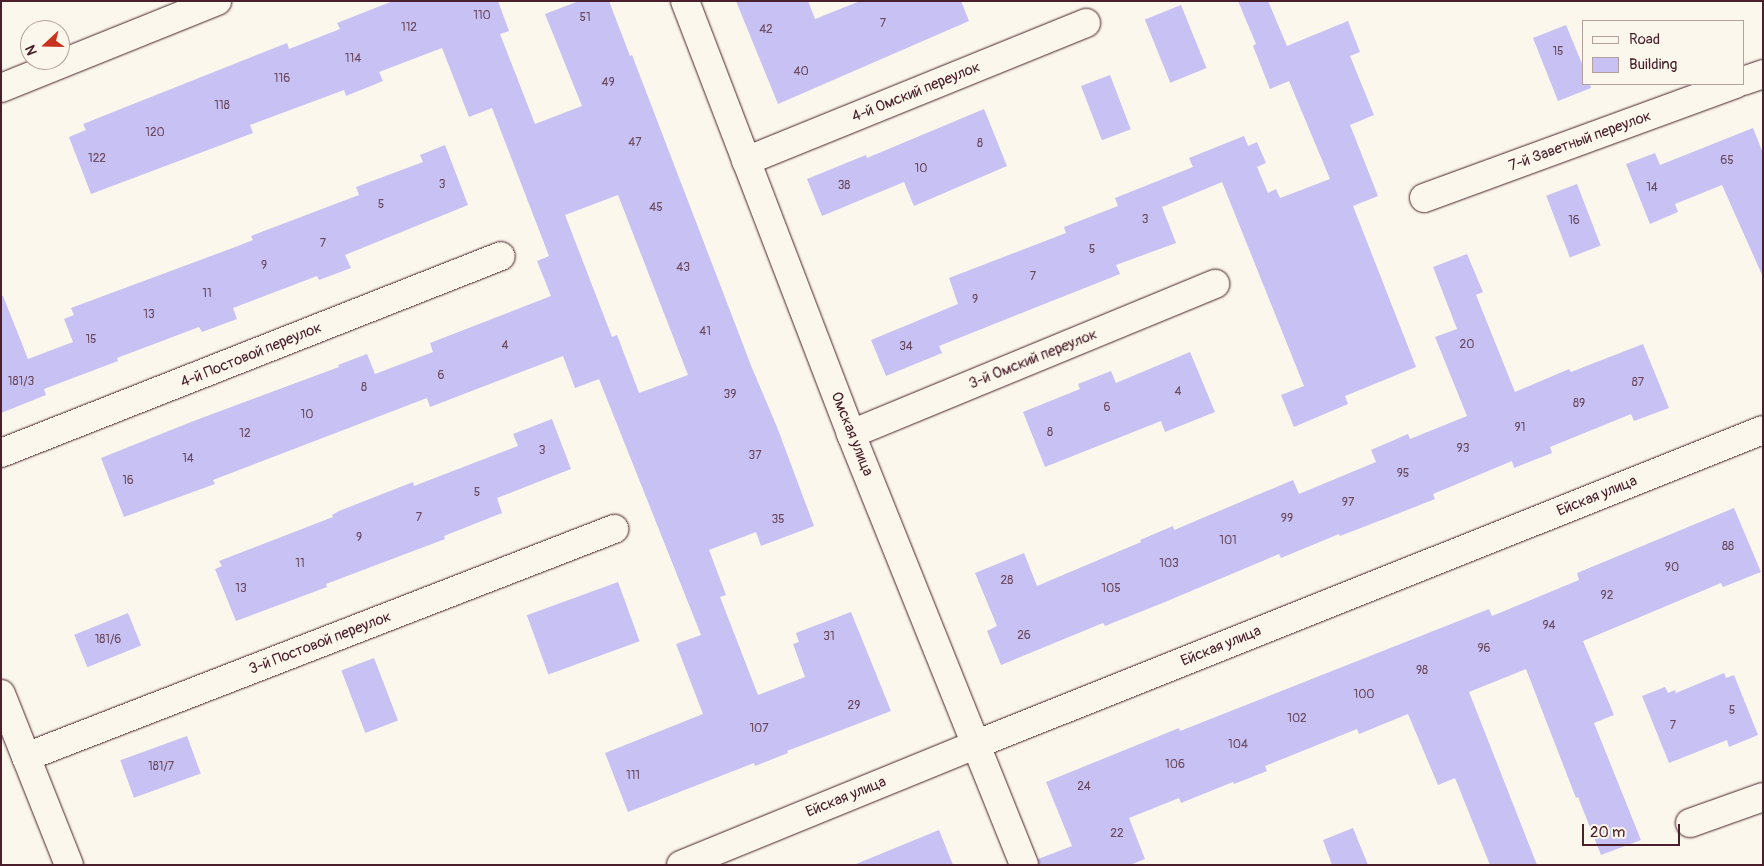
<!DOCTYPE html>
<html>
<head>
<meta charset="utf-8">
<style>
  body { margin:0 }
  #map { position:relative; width:1764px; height:866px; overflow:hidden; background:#fbf7ec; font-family:Pangolin,sans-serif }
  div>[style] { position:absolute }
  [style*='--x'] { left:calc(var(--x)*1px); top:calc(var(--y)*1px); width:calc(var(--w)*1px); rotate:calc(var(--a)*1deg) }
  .building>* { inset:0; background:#c8c1f3; transform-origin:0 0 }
  .roads { filter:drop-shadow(0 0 1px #4a1f2b) drop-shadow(0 0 1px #4a1f2b) }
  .minor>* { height:28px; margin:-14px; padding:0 14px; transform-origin:14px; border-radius:14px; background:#fbf7ec }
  span { translate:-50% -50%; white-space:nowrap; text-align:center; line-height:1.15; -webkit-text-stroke:4px #fbf7ec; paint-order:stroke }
  .number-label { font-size:12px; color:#6a485d }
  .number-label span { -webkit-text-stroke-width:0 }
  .street-label { font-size:15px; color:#4a1f2b }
  .frame { position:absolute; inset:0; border:2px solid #4a1f2b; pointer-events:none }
  .legend { position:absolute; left:1582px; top:20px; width:162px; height:65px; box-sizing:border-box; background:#fbf7ec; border:1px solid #b4a19f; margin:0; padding:6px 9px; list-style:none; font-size:15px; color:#4a1f2b }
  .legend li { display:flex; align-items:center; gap:10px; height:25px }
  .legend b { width:25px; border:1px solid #b4a19f }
  .north { position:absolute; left:20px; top:20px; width:50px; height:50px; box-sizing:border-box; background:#fbf7ec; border:1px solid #b4a19f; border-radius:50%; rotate:249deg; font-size:14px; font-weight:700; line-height:20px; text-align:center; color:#4a1f2b }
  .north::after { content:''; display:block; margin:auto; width:18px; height:22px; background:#c8321e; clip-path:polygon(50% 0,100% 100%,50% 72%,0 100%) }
  .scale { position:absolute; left:1582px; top:824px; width:98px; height:22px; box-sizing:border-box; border:2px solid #4a1f2b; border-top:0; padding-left:6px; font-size:15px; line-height:18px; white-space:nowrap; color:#4a1f2b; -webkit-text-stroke:4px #fbf7ec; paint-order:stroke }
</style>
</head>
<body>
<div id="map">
  <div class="building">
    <div style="clip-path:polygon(evenodd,393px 1px,498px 1px,509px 31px,500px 34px,535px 124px,582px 106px,545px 14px,579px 1px,609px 1px,630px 56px,632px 55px,752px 368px,777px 427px,814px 526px,761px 546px,756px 532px,709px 550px,726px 595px,720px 597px,758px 695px,805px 677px,793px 644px,799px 642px,796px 633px,851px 612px,891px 711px,787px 751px,788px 753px,755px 766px,754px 763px,628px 812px,605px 753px,703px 714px,676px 644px,701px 635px,599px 379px,575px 388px,563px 356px,430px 407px,427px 398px,213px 480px,215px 484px,124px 517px,101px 458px,191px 422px,339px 367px,338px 365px,367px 354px,375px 374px,433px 352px,430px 343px,551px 296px,537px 261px,549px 256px,492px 108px,469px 117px,442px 48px,379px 72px,383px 81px,346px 96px,344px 90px,250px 125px,253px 133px,91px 194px,69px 137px,86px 130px,83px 124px,287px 43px,289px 49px,340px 29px,337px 23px,393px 1px,618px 195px,688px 375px,639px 393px,617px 335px,612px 337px,565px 215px,618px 195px)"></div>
    <div style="clip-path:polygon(736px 1px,808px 1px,815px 19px,860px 1px,961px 1px,969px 21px,778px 104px)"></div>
    <div style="clip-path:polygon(1238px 1px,1268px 1px,1287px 46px,1348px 21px,1360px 52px,1350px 56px,1374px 115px,1350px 125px,1378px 196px,1353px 206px,1416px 367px,1345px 396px,1348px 404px,1294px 427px,1281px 395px,1304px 386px,1222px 182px,1162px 207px,1176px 243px,1116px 265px,1120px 274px,939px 346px,942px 353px,886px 376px,871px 340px,958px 304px,949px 278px,1066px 233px,1064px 227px,1118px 206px,1115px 198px,1193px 167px,1189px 158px,1244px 136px,1248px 146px,1257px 142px,1266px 163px,1257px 167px,1268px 193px,1276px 189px,1280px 198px,1330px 179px,1289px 81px,1270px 89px,1253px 46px,1256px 44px)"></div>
    <div style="left:1181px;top:5px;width:68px;height:39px;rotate:68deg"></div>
    <div style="clip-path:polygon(1566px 25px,1583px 66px,1583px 84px,1590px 84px,1591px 88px,1558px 101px,1533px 38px)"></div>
    <div style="left:1110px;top:75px;width:58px;height:31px;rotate:69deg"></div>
    <div style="clip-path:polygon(984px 109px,1007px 166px,914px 206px,904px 182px,822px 216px,807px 179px,866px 155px,867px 158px)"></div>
    <div style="clip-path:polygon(1753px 128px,1763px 153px,1763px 277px,1722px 185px,1675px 204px,1678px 212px,1650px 224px,1626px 164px,1655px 153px,1660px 165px)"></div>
    <div style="clip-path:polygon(445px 145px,468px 205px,345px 255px,351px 268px,319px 280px,317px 276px,233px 308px,237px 319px,202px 332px,199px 327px,117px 358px,118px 361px,44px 389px,46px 395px,1px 413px,1px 296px,3px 296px,28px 359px,73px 342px,64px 319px,74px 315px,71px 308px,238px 246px,253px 240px,251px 236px,359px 195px,356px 187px,423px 162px,420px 155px)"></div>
    <div style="left:1577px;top:184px;width:66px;height:33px;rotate:69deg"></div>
    <div style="clip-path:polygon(1467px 254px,1483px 292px,1476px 295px,1515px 392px,1569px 369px,1571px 372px,1643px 344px,1669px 408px,1634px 421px,1631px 414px,1550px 447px,1552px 453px,1514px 468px,1512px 461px,1433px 494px,1435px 499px,1397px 514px,1340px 536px,1339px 534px,1281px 558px,1279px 554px,1165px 602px,1105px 626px,1103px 623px,1001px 665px,987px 631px,997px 626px,975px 573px,1024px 553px,1037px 586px,1141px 542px,1140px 540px,1173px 526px,1174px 530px,1293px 480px,1299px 494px,1376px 462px,1371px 450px,1408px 434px,1410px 439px,1467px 416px,1435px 337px,1457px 329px,1433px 267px)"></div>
    <div style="clip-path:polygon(1190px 352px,1215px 412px,1165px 432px,1161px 421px,1045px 467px,1023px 412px,1080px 389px,1078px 384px,1111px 371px,1116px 383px)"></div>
    <div style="clip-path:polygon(552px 419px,571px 469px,497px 498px,502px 513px,444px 536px,445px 539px,326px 584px,327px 587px,236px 621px,215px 569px,222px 566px,219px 561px,333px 517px,332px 515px,339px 511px,413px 482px,414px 486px,518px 446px,513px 434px)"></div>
    <div style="clip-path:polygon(1734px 508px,1761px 572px,1723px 587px,1721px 583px,1583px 641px,1614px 715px,1594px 723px,1641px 840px,1601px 855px,1578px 797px,1576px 798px,1526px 669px,1469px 692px,1537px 865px,1490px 865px,1455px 778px,1438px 785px,1408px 714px,1359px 734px,1357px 729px,1265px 766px,1267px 771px,1234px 784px,1233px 782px,1181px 803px,1179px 798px,1129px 818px,1145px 859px,1130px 865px,1039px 865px,1038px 859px,1072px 846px,1046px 782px,1179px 728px,1180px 731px,1489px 609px,1492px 616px,1579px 580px,1577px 573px)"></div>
    <div style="left:618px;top:582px;width:63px;height:97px;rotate:70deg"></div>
    <div style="left:128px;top:613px;width:35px;height:58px;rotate:68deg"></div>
    <div style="left:374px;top:658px;width:67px;height:35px;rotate:69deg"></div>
    <div style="clip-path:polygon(1724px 673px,1726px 678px,1734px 675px,1758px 735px,1729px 747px,1727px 740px,1669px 763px,1642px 696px,1665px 687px,1668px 693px,1675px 690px,1676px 693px)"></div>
    <div style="left:187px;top:736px;width:40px;height:71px;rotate:70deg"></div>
    <div style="clip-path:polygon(1353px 828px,1368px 865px,1332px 865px,1323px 840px)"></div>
    <div style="clip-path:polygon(939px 830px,953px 865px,856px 865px,856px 864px)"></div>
  </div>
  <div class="roads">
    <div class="minor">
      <div style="--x:685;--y:1;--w:464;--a:69"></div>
      <div style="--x:851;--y:434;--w:464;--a:68.1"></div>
      <div style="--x:1743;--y:81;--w:21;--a:-19"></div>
      <div style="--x:1;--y:88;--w:233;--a:-21.9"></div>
      <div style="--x:746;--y:161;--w:367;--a:-22.1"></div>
      <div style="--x:1424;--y:198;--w:332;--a:-20.1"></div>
      <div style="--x:851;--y:434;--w:394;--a:-22.4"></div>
      <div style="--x:1;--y:453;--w:537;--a:-21.5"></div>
      <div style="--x:1;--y:694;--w:184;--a:68.3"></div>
      <div style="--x:26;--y:757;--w:631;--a:-21.19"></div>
      <div style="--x:1690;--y:823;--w:77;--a:-19.6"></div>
      <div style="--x:681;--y:865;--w:320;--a:-22.2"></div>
      <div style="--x:977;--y:744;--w:846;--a:-21.78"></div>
    </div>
  </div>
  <div class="number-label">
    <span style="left:482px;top:16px">110</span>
    <span style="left:585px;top:18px">51</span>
    <span style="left:883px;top:24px">7</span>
    <span style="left:409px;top:28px">112</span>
    <span style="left:766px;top:30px">42</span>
    <span style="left:1558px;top:52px">15</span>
    <span style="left:353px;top:59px">114</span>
    <span style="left:801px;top:72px">40</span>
    <span style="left:282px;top:79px">116</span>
    <span style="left:608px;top:83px">49</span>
    <span style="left:222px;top:106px">118</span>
    <span style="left:155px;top:133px">120</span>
    <span style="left:635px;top:143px">47</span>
    <span style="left:980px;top:144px">8</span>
    <span style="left:97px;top:159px">122</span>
    <span style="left:1727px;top:161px">65</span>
    <span style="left:921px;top:169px">10</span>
    <span style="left:442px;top:185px">3</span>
    <span style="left:844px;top:186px">38</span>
    <span style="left:1652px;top:188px">14</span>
    <span style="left:381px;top:205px">5</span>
    <span style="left:656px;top:208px">45</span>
    <span style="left:1145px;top:220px">3</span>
    <span style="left:1574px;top:221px">16</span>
    <span style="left:323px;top:244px">7</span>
    <span style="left:1092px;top:250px">5</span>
    <span style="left:264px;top:266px">9</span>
    <span style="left:683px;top:268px">43</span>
    <span style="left:1033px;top:277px">7</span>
    <span style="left:207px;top:294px">11</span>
    <span style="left:975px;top:300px">9</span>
    <span style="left:149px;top:315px">13</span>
    <span style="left:705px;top:332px">41</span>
    <span style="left:91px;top:340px">15</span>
    <span style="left:1467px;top:345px">20</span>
    <span style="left:505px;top:346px">4</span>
    <span style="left:906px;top:347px">34</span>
    <span style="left:441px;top:376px">6</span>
    <span style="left:21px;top:382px">181/3</span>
    <span style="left:1638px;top:383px">87</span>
    <span style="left:364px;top:388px">8</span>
    <span style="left:1178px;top:392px">4</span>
    <span style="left:730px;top:395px">39</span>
    <span style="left:1579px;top:404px">89</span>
    <span style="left:1107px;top:408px">6</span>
    <span style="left:307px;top:415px">10</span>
    <span style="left:1520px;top:428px">91</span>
    <span style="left:1050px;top:433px">8</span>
    <span style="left:245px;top:434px">12</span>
    <span style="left:1463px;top:449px">93</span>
    <span style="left:542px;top:451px">3</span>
    <span style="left:755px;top:456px">37</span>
    <span style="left:188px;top:459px">14</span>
    <span style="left:1403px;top:474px">95</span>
    <span style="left:128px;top:481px">16</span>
    <span style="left:477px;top:493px">5</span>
    <span style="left:1348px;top:503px">97</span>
    <span style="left:419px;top:518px">7</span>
    <span style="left:1287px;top:519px">99</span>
    <span style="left:778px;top:520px">35</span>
    <span style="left:359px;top:538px">9</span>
    <span style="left:1228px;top:541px">101</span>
    <span style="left:1728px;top:547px">88</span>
    <span style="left:300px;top:564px">11</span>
    <span style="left:1169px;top:564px">103</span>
    <span style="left:1672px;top:568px">90</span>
    <span style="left:1007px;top:581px">28</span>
    <span style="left:241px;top:589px">13</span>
    <span style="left:1111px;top:589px">105</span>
    <span style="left:1607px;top:596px">92</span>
    <span style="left:1549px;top:626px">94</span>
    <span style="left:1024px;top:636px">26</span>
    <span style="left:829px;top:637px">31</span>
    <span style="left:108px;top:640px">181/6</span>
    <span style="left:1484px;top:649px">96</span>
    <span style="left:1422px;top:671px">98</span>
    <span style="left:1364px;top:695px">100</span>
    <span style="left:854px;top:706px">29</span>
    <span style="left:1732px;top:711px">5</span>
    <span style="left:1297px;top:719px">102</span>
    <span style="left:1673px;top:726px">7</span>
    <span style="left:759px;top:729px">107</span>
    <span style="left:1238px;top:745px">104</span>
    <span style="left:1175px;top:765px">106</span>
    <span style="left:161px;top:767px">181/7</span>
    <span style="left:633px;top:776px">111</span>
    <span style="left:1084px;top:787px">24</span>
    <span style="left:1117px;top:834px">22</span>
  </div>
  <div class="street-label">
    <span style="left:916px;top:92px;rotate:-22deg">4-й Омский переулок</span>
    <span style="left:1580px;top:141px;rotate:-20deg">7-й Заветный переулок</span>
    <span style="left:251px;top:355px;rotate:-22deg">4-й Постовой переулок</span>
    <span style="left:1033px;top:359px;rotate:-22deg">3-й Омский переулок</span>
    <span style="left:852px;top:434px;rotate:68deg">Омская улица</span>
    <span style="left:1597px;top:496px;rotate:-22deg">Ейская улица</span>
    <span style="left:320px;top:643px;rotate:-21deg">3-й Постовой переулок</span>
    <span style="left:1221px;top:646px;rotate:-22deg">Ейская улица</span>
    <span style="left:846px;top:797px;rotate:-22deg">Ейская улица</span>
  </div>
  <div class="frame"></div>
  <ul class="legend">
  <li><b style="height:6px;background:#fbf7ec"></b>Road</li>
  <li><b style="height:14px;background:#c8c1f3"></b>Building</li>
  </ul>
  <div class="north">N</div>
  <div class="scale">20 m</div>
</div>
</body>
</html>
